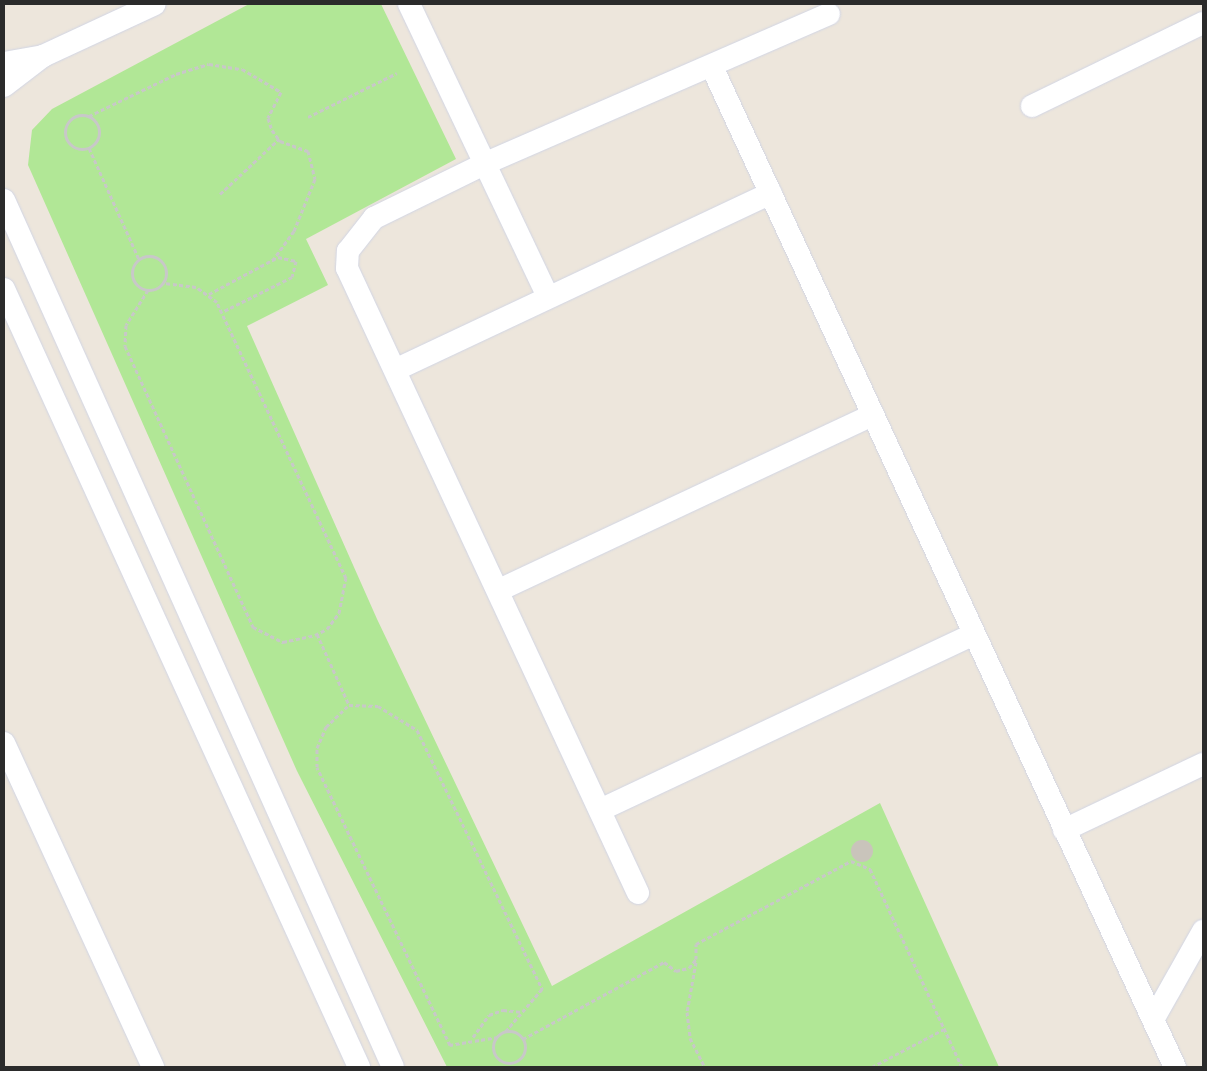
<!DOCTYPE html>
<html>
<head>
<meta charset="utf-8">
<style>
  body { margin:0 }
  #map { position:relative; width:1207px; height:1071px; overflow:hidden; background:#ede6dc; font-family:Mulish,sans-serif }
  div>[style] { position:absolute }
  [style*='--x'] { left:calc(var(--x)*1px); top:calc(var(--y)*1px); width:calc(var(--w)*1px); rotate:calc(var(--a)*1deg) }
  .green>* { inset:0; background:#b1e796 }
  .building>* { inset:0; background:#c9c4bb }
  .round { border-radius:50% }
  .path>* { height:3px; margin-top:-1.5px; transform-origin:0; background:repeating-linear-gradient(90deg,#c8c8c8 0 4px,transparent 0 6.5px) }
  .path>.ring { margin:-1.5px; padding:0; box-sizing:content-box; background:none; border:3px solid #c8c8c8; border-radius:50% }
  .roads { filter:drop-shadow(0 0 1px #d1d5e4) drop-shadow(0 0 1px #d1d5e4) }
  .street>* { height:22px; margin:-11px; padding:0 11px; transform-origin:11px; border-radius:11px; background:#fff }
  span { translate:-50% -50%; white-space:nowrap; text-align:center; line-height:1.15; -webkit-text-stroke:5px #fff; paint-order:stroke }
  .frame { position:absolute; inset:0; border:5px solid #2b2b2b; pointer-events:none }
</style>
</head>
<body>
<div id="map">
  <div class="green">
    <div style="clip-path:polygon(249px 4px,381px 4px,456px 159px,306px 239px,328px 285px,247px 326px,377px 619px,552px 986px,880px 803px,999px 1067px,447px 1067px,297px 771px,28px 165px,32px 130px,52px 109px)"></div>
  </div>
  <div class="building">
    <div class="round" style="left:851px;top:840px;width:22px;height:22px"></div>
  </div>
  <div class="path">
    <div class="ring" style="left:65px;top:115px;width:31px;height:31px"></div>
    <div style="--x:89;--y:116;--w:97;--a:-25.8"></div>
    <div style="--x:176;--y:74;--w:34;--a:-17"></div>
    <div style="--x:209;--y:64;--w:33;--a:9"></div>
    <div style="--x:242;--y:69;--w:45;--a:30.5"></div>
    <div style="--x:281;--y:92;--w:29;--a:117"></div>
    <div style="--x:268;--y:118;--w:13;--a:72"></div>
    <div style="--x:272;--y:130;--w:14;--a:54"></div>
    <div style="--x:280;--y:141;--w:30;--a:20"></div>
    <div style="--x:308;--y:151;--w:29;--a:76"></div>
    <div style="--x:315;--y:179;--w:56;--a:112"></div>
    <div style="--x:294;--y:231;--w:36;--a:126"></div>
    <div style="--x:308;--y:117;--w:99;--a:-26.3"></div>
    <div style="--x:89;--y:148;--w:122;--a:65.8"></div>
    <div style="--x:220;--y:194;--w:81;--a:-43"></div>
    <div class="ring" style="left:132px;top:256px;width:31px;height:31px"></div>
    <div style="--x:148;--y:290;--w:41;--a:122.2"></div>
    <div style="--x:126;--y:325;--w:21;--a:93"></div>
    <div style="--x:125;--y:346;--w:309;--a:65.5"></div>
    <div style="--x:253;--y:627;--w:34;--a:27"></div>
    <div style="--x:283;--y:642;--w:33;--a:-12"></div>
    <div style="--x:315;--y:635;--w:13;--a:-27"></div>
    <div style="--x:327;--y:629;--w:20;--a:-53"></div>
    <div style="--x:339;--y:613;--w:36;--a:-79"></div>
    <div style="--x:346;--y:578;--w:305;--a:-115.1"></div>
    <div style="--x:217;--y:302;--w:26;--a:-144"></div>
    <div style="--x:196;--y:287;--w:34;--a:-173"></div>
    <div style="--x:209;--y:294;--w:78;--a:-28.2"></div>
    <div style="--x:278;--y:257;--w:18;--a:13"></div>
    <div style="--x:296;--y:261;--w:16;--a:104"></div>
    <div style="--x:292;--y:277;--w:78;--a:153.4"></div>
    <div style="--x:317;--y:634;--w:78;--a:65.7"></div>
    <div style="--x:696;--y:962;--w:51;--a:100.2"></div>
    <div style="--x:687;--y:1012;--w:26;--a:83"></div>
    <div style="--x:690;--y:1038;--w:33;--a:63"></div>
    <div class="ring" style="left:493px;top:1031px;width:29px;height:29px"></div>
    <div style="--x:473;--y:1037;--w:27;--a:-54"></div>
    <div style="--x:489;--y:1015;--w:15;--a:-20"></div>
    <div style="--x:503;--y:1010;--w:18;--a:6"></div>
    <div style="--x:498;--y:1037;--w:49;--a:170.5"></div>
    <div style="--x:450;--y:1045;--w:308;--a:-115.6"></div>
    <div style="--x:317;--y:767;--w:19;--a:-90"></div>
    <div style="--x:317;--y:748;--w:23;--a:-67"></div>
    <div style="--x:326;--y:727;--w:32;--a:-44"></div>
    <div style="--x:349;--y:705;--w:29;--a:2"></div>
    <div style="--x:378;--y:706;--w:46;--a:31.6"></div>
    <div style="--x:417;--y:730;--w:288;--a:64.2"></div>
    <div style="--x:542;--y:989;--w:57;--a:130.7"></div>
    <div style="--x:523;--y:1039;--w:161;--a:-28.6"></div>
    <div style="--x:664;--y:962;--w:15;--a:37"></div>
    <div style="--x:676;--y:971;--w:13;--a:-13"></div>
    <div style="--x:689;--y:968;--w:11;--a:-52"></div>
    <div style="--x:696;--y:959;--w:15;--a:-90"></div>
    <div style="--x:696;--y:944;--w:176;--a:-28.2"></div>
    <div style="--x:851;--y:861;--w:21;--a:23"></div>
    <div style="--x:870;--y:869;--w:218;--a:65.1"></div>
    <div style="--x:872;--y:1067;--w:81;--a:-27.8"></div>
  </div>
  <div class="roads">
    <div class="street">
      <div style="--x:409;--y:4;--w:324;--a:64.6"></div>
      <div style="--x:43;--y:56;--w:123;--a:-24.9"></div>
      <div style="--x:4;--y:63;--w:40;--a:-10"></div>
      <div style="--x:43;--y:56;--w:49;--a:142.4"></div>
      <div style="--x:712;--y:67;--w:1102;--a:65.16"></div>
      <div style="--x:1032;--y:106;--w:190;--a:-25.9"></div>
      <div style="--x:4;--y:200;--w:950;--a:65.84"></div>
      <div style="--x:4;--y:289;--w:855;--a:65.47"></div>
      <div style="--x:397;--y:369;--w:413;--a:-25.2"></div>
      <div style="--x:499;--y:590;--w:413;--a:-25.1"></div>
      <div style="--x:4;--y:743;--w:357;--a:65.3"></div>
      <div style="--x:600;--y:810;--w:413;--a:-25.2"></div>
      <div style="--x:1064;--y:830;--w:154;--a:-25.4"></div>
      <div style="--x:638;--y:893;--w:689;--a:-114.97"></div>
      <div style="--x:347;--y:268;--w:17;--a:-87"></div>
      <div style="--x:348;--y:251;--w:42;--a:-51.8"></div>
      <div style="--x:374;--y:218;--w:123;--a:-26.1"></div>
      <div style="--x:484;--y:164;--w:376;--a:-23.5"></div>
      <div style="--x:1154;--y:1018;--w:100;--a:-60.6"></div>
    </div>
  </div>
  <div class="frame"></div>
</div>
</body>
</html>
